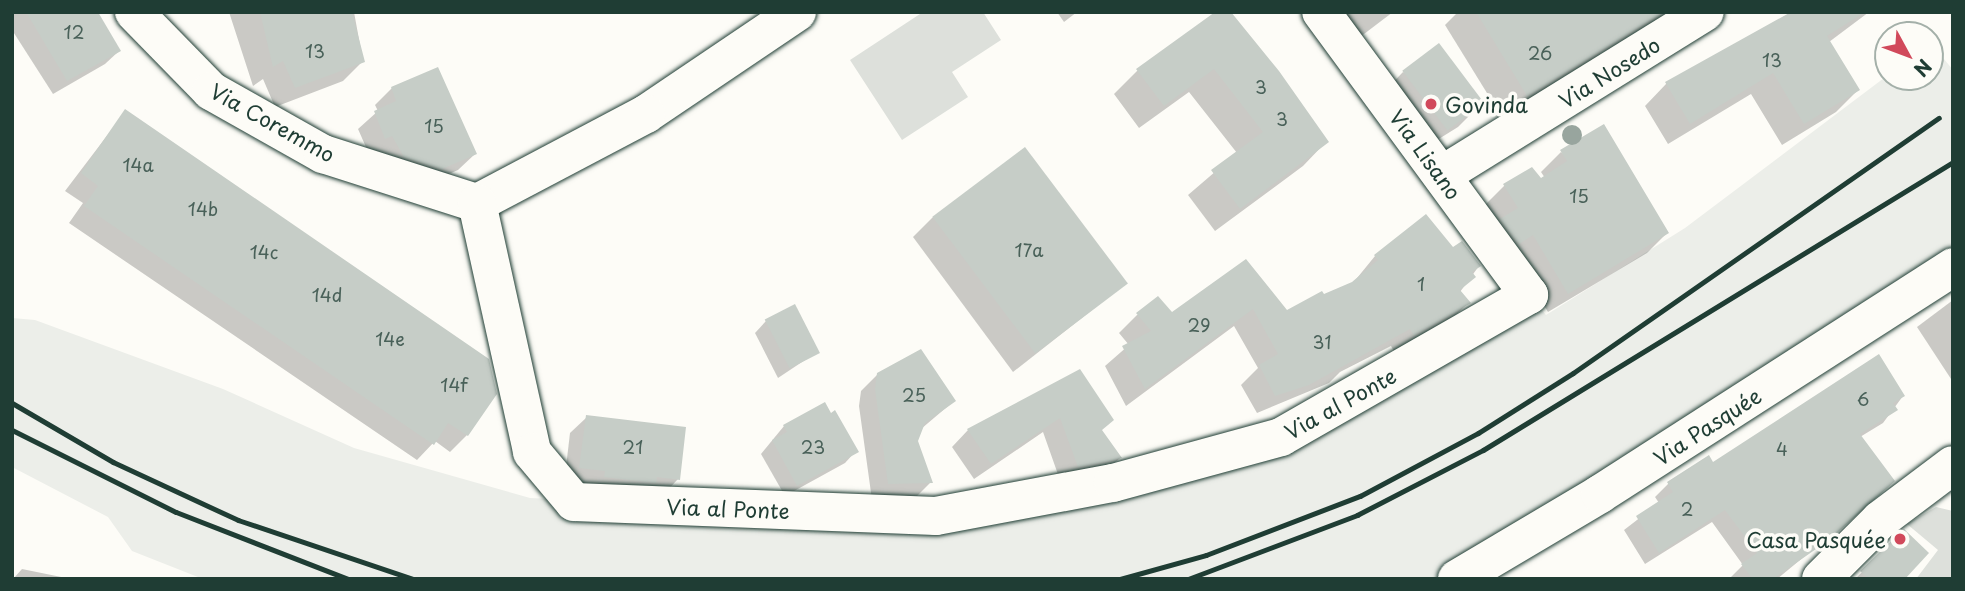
<!DOCTYPE html>
<html>
<head>
<meta charset="utf-8">
<style>
  body { margin:0 }
  #map { position:relative; width:1965px; height:591px; overflow:hidden; background:#fdfcf7; font-family:"Playpen Sans",sans-serif }
  div>[style] { position:absolute }
  [style*='--x'] { left:calc(var(--x)*1px); top:calc(var(--y)*1px); width:calc(var(--w)*1px); rotate:calc(var(--a)*1deg) }
  .built>* { inset:0; background:#eceee9 }
  .green>* { inset:0; background:#dde0db }
  .shadow>* { inset:0; background:#0003 }
  .building>* { inset:0; background:#c6cdc7; transform-origin:0 0 }
  .roads { filter:drop-shadow(0 0 2px #1f3d34) drop-shadow(0 0 2px #1f3d34) }
  .minor>* { height:38px; margin:-19px; padding:0 19px; transform-origin:19px; border-radius:19px; background:#fdfcf7 }
  .rail>* { height:5px; margin:-2.5px; padding:0 2.5px; transform-origin:2.5px; border-radius:2.5px; background:#1f3d34 }
  .trees>* { width:20px; height:20px; margin:-10px; border-radius:50%; background:#98a59e }
  .dots>* { width:19px; height:19px; translate:-50% -50%; box-sizing:border-box; border:4px solid #fdfcf7; border-radius:50% }
  span { translate:-50% -50%; white-space:nowrap; text-align:center; line-height:1.15; -webkit-text-stroke:7px #fdfcf7; paint-order:stroke }
  .number-label { font-size:18px; color:#496159 }
  .number-label span { -webkit-text-stroke-width:0 }
  .street-label { font-size:21px; color:#1f3d34 }
  .poi-label { font-size:21px; color:#1f3d34 }
  .left { translate:0 -50%; text-align:left }
  .right { translate:-100% -50%; text-align:right }
  .frame { position:absolute; inset:0; border:14px solid #1f3d34; pointer-events:none }
  .north { position:absolute; left:1874px; top:21px; width:70px; height:70px; box-sizing:border-box; background:#fdfcf7; border:2px solid #a4b0a9; border-radius:50%; rotate:131deg; font-size:19px; font-weight:700; line-height:28px; text-align:center; color:#1f3d34 }
  .north::after { content:''; display:block; margin:auto; width:24px; height:32px; background:#d1495b; clip-path:polygon(50% 0,100% 100%,50% 72%,0 100%) }
</style>
</head>
<body>
<div id="map">
  <div class="built">
    <div style="clip-path:polygon(1930px 42px,1953px 70px,1953px 267px,1457px 579px,203px 579px,132px 551px,108px 517px,12px 467px,12px 318px,35px 320px,223px 389px,354px 448px,530px 498px,936px 516px,1281px 437px,1529px 295px,1546px 315px,1685px 228px,1888px 75px,1930px 77px)"></div>
  </div>
  <div class="green">
    <div style="clip-path:polygon(923px 12px,983px 12px,1001px 40px,952px 72px,968px 97px,902px 140px,850px 60px)"></div>
    <div style="clip-path:polygon(1936px 507px,1953px 511px,1953px 579px,1916px 579px,1938px 550px,1907px 524px)"></div>
  </div>
  <div class="shadow">
    <div style="clip-path:polygon(12px 12px,94px 12px,119px 51px,105px 64px,53px 94px,12px 30px)"></div>
    <div style="clip-path:polygon(229px 12px,354px 12px,363px 61px,343px 81px,275px 107px,263px 79px,253px 86px)"></div>
    <div style="clip-path:polygon(1057px 12px,1077px 12px,1064px 22px)"></div>
    <div style="clip-path:polygon(1218px 12px,1326px 142px,1303px 166px,1215px 231px,1188px 195px,1237px 153px,1189px 92px,1139px 128px,1114px 94px,1137px 71px)"></div>
    <div style="clip-path:polygon(1331px 12px,1393px 12px,1339px 53px)"></div>
    <div style="clip-path:polygon(1458px 12px,1684px 12px,1503px 119px,1445px 25px)"></div>
    <div style="clip-path:polygon(1792px 12px,1869px 12px,1829px 42px,1858px 90px,1836px 112px,1782px 145px,1751px 94px,1668px 144px,1645px 106px,1666px 84px)"></div>
    <div style="clip-path:polygon(1403px 72px,1482px 103px,1458px 127px,1421px 150px,1380px 96px)"></div>
    <div style="clip-path:polygon(392px 88px,475px 154px,458px 170px,424px 185px,369px 154px,358px 129px,378px 111px,375px 105px)"></div>
    <div style="clip-path:polygon(125px 112px,495px 393px,467px 435px,450px 452px,435px 441px,417px 460px,69px 223px,83px 203px,65px 191px)"></div>
    <div style="clip-path:polygon(1561px 152px,1667px 233px,1647px 253px,1548px 312px,1484px 206px,1504px 186px,1532px 169px,1541px 181px,1545px 178px,1541px 172px)"></div>
    <div style="clip-path:polygon(933px 217px,1125px 284px,1013px 372px,913px 237px)"></div>
    <div style="clip-path:polygon(1452px 249px,1479px 266px,1460px 292px,1468px 303px,1450px 321px,1395px 353px,1391px 346px,1340px 372px,1329px 383px,1257px 413px,1241px 385px,1258px 368px,1234px 326px,1126px 406px,1105px 366px,1129px 345px,1119px 333px,1137px 315px,1172px 315px,1246px 261px,1286px 312px,1353px 283px,1375px 256px)"></div>
    <div style="clip-path:polygon(1953px 300px,1953px 382px,1917px 327px)"></div>
    <div style="clip-path:polygon(766px 321px,817px 352px,778px 378px,755px 333px)"></div>
    <div style="clip-path:polygon(1079px 371px,1101px 431px,1120px 458px,1103px 474px,1061px 483px,1043px 432px,974px 479px,952px 447px,968px 430px)"></div>
    <div style="clip-path:polygon(878px 374px,954px 401px,921px 429px,916px 441px,931px 482px,914px 499px,872px 500px,859px 406px,861px 391px)"></div>
    <div style="clip-path:polygon(1903px 396px,1883px 423px,1860px 437px,1880px 494px,1777px 579px,1729px 579px,1743px 565px,1712px 522px,1645px 564px,1624px 530px,1659px 503px,1655px 497px,1668px 484px,1708px 458px,1713px 465px)"></div>
    <div style="clip-path:polygon(824px 404px,856px 451px,845px 463px,785px 496px,761px 454px,784px 426px)"></div>
    <div style="clip-path:polygon(587px 417px,678px 479px,662px 496px,564px 484px,570px 433px)"></div>
    <div style="clip-path:polygon(1904px 531px,1902px 579px,1855px 579px)"></div>
    <div style="clip-path:polygon(22px 569px,71px 579px,13px 579px)"></div>
  </div>
  <div class="building">
    <div style="clip-path:polygon(26px 12px,98px 12px,121px 51px,67px 81px)"></div>
    <div style="clip-path:polygon(260px 12px,352px 12px,365px 62px,295px 88px,283px 61px,273px 67px)"></div>
    <div style="clip-path:polygon(1215px 12px,1231px 12px,1279px 71px,1329px 142px,1240px 209px,1211px 170px,1263px 132px,1214px 69px,1164px 106px,1136px 69px)"></div>
    <div style="clip-path:polygon(1476px 12px,1663px 12px,1527px 96px)"></div>
    <div style="clip-path:polygon(1791px 12px,1865px 12px,1827px 36px,1860px 90px,1804px 124px,1773px 73px,1690px 124px,1665px 82px)"></div>
    <div style="left:1439px;top:43px;width:75px;height:46px;rotate:53deg"></div>
    <div style="clip-path:polygon(438px 67px,477px 154px,442px 169px,404px 157px,392px 136px,385px 139px,374px 111px,396px 101px,391px 87px)"></div>
    <div style="clip-path:polygon(125px 109px,489px 359px,497px 394px,468px 436px,448px 423px,434px 445px,84px 206px,98px 186px,81px 173px)"></div>
    <div style="clip-path:polygon(1604px 124px,1669px 233px,1568px 294px,1533px 235px,1519px 244px,1500px 219px,1518px 208px,1503px 184px,1532px 167px,1541px 178px,1567px 161px,1560px 150px)"></div>
    <div style="left:1025px;top:147px;width:171px;height:116px;rotate:53deg"></div>
    <div style="clip-path:polygon(1426px 214px,1453px 247px,1462px 241px,1481px 266px,1472px 272px,1476px 277px,1460px 290px,1471px 303px,1414px 335px,1410px 329px,1309px 385px,1275px 396px,1259px 365px,1278px 354px,1253px 309px,1145px 389px,1122px 346px,1151px 331px,1136px 313px,1158px 296px,1172px 312px,1246px 259px,1287px 310px,1322px 291px,1324px 294px,1352px 282px,1378px 260px,1374px 255px)"></div>
    <div style="left:795px;top:304px;width:55px;height:34px;rotate:63deg"></div>
    <div style="clip-path:polygon(921px 349px,956px 401px,925px 423px,918px 441px,933px 483px,888px 484px,875px 389px,877px 373px)"></div>
    <div style="clip-path:polygon(1879px 354px,1905px 396px,1893px 403px,1898px 410px,1860px 434px,1895px 481px,1829px 540px,1773px 579px,1753px 579px,1741px 564px,1757px 553px,1725px 510px,1659px 553px,1636px 516px,1673px 492px,1667px 482px,1709px 455px,1713px 462px)"></div>
    <div style="clip-path:polygon(1080px 369px,1114px 420px,1102px 430px,1122px 458px,1078px 467px,1060px 418px,991px 464px,967px 429px)"></div>
    <div style="clip-path:polygon(825px 402px,831px 413px,835px 410px,859px 452px,797px 486px,772px 440px,787px 432px,783px 425px)"></div>
    <div style="clip-path:polygon(586px 415px,686px 427px,680px 480px,657px 477px,656px 483px,604px 477px,605px 471px,579px 468px)"></div>
    <div style="clip-path:polygon(1904px 529px,1929px 553px,1905px 579px,1869px 579px,1860px 571px)"></div>
  </div>
  <div class="roads">
    <div class="minor">
      <div style="--x:134;--y:12;--w:110;--a:45.7"></div>
      <div style="--x:211;--y:91;--w:129;--a:29.4"></div>
      <div style="--x:323;--y:154;--w:162;--a:17.7"></div>
      <div style="--x:797;--y:12;--w:182;--a:146"></div>
      <div style="--x:646;--y:114;--w:191;--a:152.2"></div>
      <div style="--x:477;--y:203;--w:255;--a:77.5"></div>
      <div style="--x:532;--y:452;--w:65;--a:50"></div>
      <div style="--x:574;--y:502;--w:362;--a:2.2"></div>
      <div style="--x:936;--y:516;--w:180;--a:-10.6"></div>
      <div style="--x:1113;--y:483;--w:174;--a:-15.3"></div>
      <div style="--x:1281;--y:437;--w:286;--a:-29.8"></div>
      <div style="--x:1529;--y:295;--w:351;--a:-126.3"></div>
      <div style="--x:1442;--y:175;--w:309;--a:-31.8"></div>
      <div style="--x:1457;--y:579;--w:166;--a:-30.7"></div>
      <div style="--x:1600;--y:494;--w:420;--a:-32.7"></div>
      <div style="--x:1821;--y:579;--w:83;--a:-45"></div>
      <div style="--x:1880;--y:520;--w:91;--a:-37"></div>
    </div>
  </div>
  <div class="rail">
    <div style="--x:12;--y:403;--w:117;--a:30.3"></div>
    <div style="--x:113;--y:462;--w:138;--a:24.9"></div>
    <div style="--x:238;--y:520;--w:185;--a:18.6"></div>
    <div style="--x:12;--y:430;--w:183;--a:26.6"></div>
    <div style="--x:176;--y:512;--w:185;--a:21.3"></div>
    <div style="--x:1120;--y:579;--w:89;--a:-15.6"></div>
    <div style="--x:1206;--y:555;--w:165;--a:-21"></div>
    <div style="--x:1360;--y:496;--w:134;--a:-28.1"></div>
    <div style="--x:1478;--y:433;--w:112;--a:-32.3"></div>
    <div style="--x:1573;--y:373;--w:446;--a:-34.9"></div>
    <div style="--x:1188;--y:579;--w:181;--a:-20.7"></div>
    <div style="--x:1357;--y:515;--w:142;--a:-27.3"></div>
    <div style="--x:1483;--y:450;--w:551;--a:-31.5"></div>
  </div>
  <div class="trees">
    <div style="left:1572px;top:135px"></div>
  </div>
  <div class="dots">
    <div style="left:1431px;top:104px;background:#d1495b"></div>
    <div style="left:1900px;top:539px;background:#d1495b"></div>
  </div>
  <div class="number-label">
    <span style="left:74px;top:32px">12</span>
    <span style="left:315px;top:51px">13</span>
    <span style="left:1540px;top:53px">26</span>
    <span style="left:1772px;top:60px">13</span>
    <span style="left:1261px;top:87px">3</span>
    <span style="left:1282px;top:119px">3</span>
    <span style="left:434px;top:126px">15</span>
    <span style="left:138px;top:165px">14a</span>
    <span style="left:1579px;top:196px">15</span>
    <span style="left:203px;top:209px">14b</span>
    <span style="left:1029px;top:250px">17a</span>
    <span style="left:264px;top:252px">14c</span>
    <span style="left:1421px;top:284px">1</span>
    <span style="left:327px;top:295px">14d</span>
    <span style="left:1199px;top:325px">29</span>
    <span style="left:390px;top:339px">14e</span>
    <span style="left:1322px;top:342px">31</span>
    <span style="left:454px;top:385px">14f</span>
    <span style="left:914px;top:395px">25</span>
    <span style="left:1863px;top:399px">6</span>
    <span style="left:633px;top:447px">21</span>
    <span style="left:813px;top:447px">23</span>
    <span style="left:1782px;top:449px">4</span>
    <span style="left:1687px;top:509px">2</span>
  </div>
  <div class="street-label">
    <span style="left:1609px;top:72px;rotate:-32deg">Via Nosedo</span>
    <span style="left:273px;top:122px;rotate:29deg">Via Coremmo</span>
    <span style="left:1426px;top:154px;rotate:54deg">Via Lisano</span>
    <span style="left:1340px;top:403px;rotate:-29deg">Via al Ponte</span>
    <span style="left:1707px;top:426px;rotate:-33deg">Via Pasquée</span>
    <span style="left:728px;top:508px;rotate:2deg">Via al Ponte</span>
  </div>
  <div class="poi-label">
    <span class="left" style="left:1445px;top:104px">Govinda</span>
    <span class="right" style="left:1886px;top:539px">Casa Pasquée</span>
  </div>
  <div class="frame"></div>
  <div class="north">N</div>
</div>
</body>
</html>
